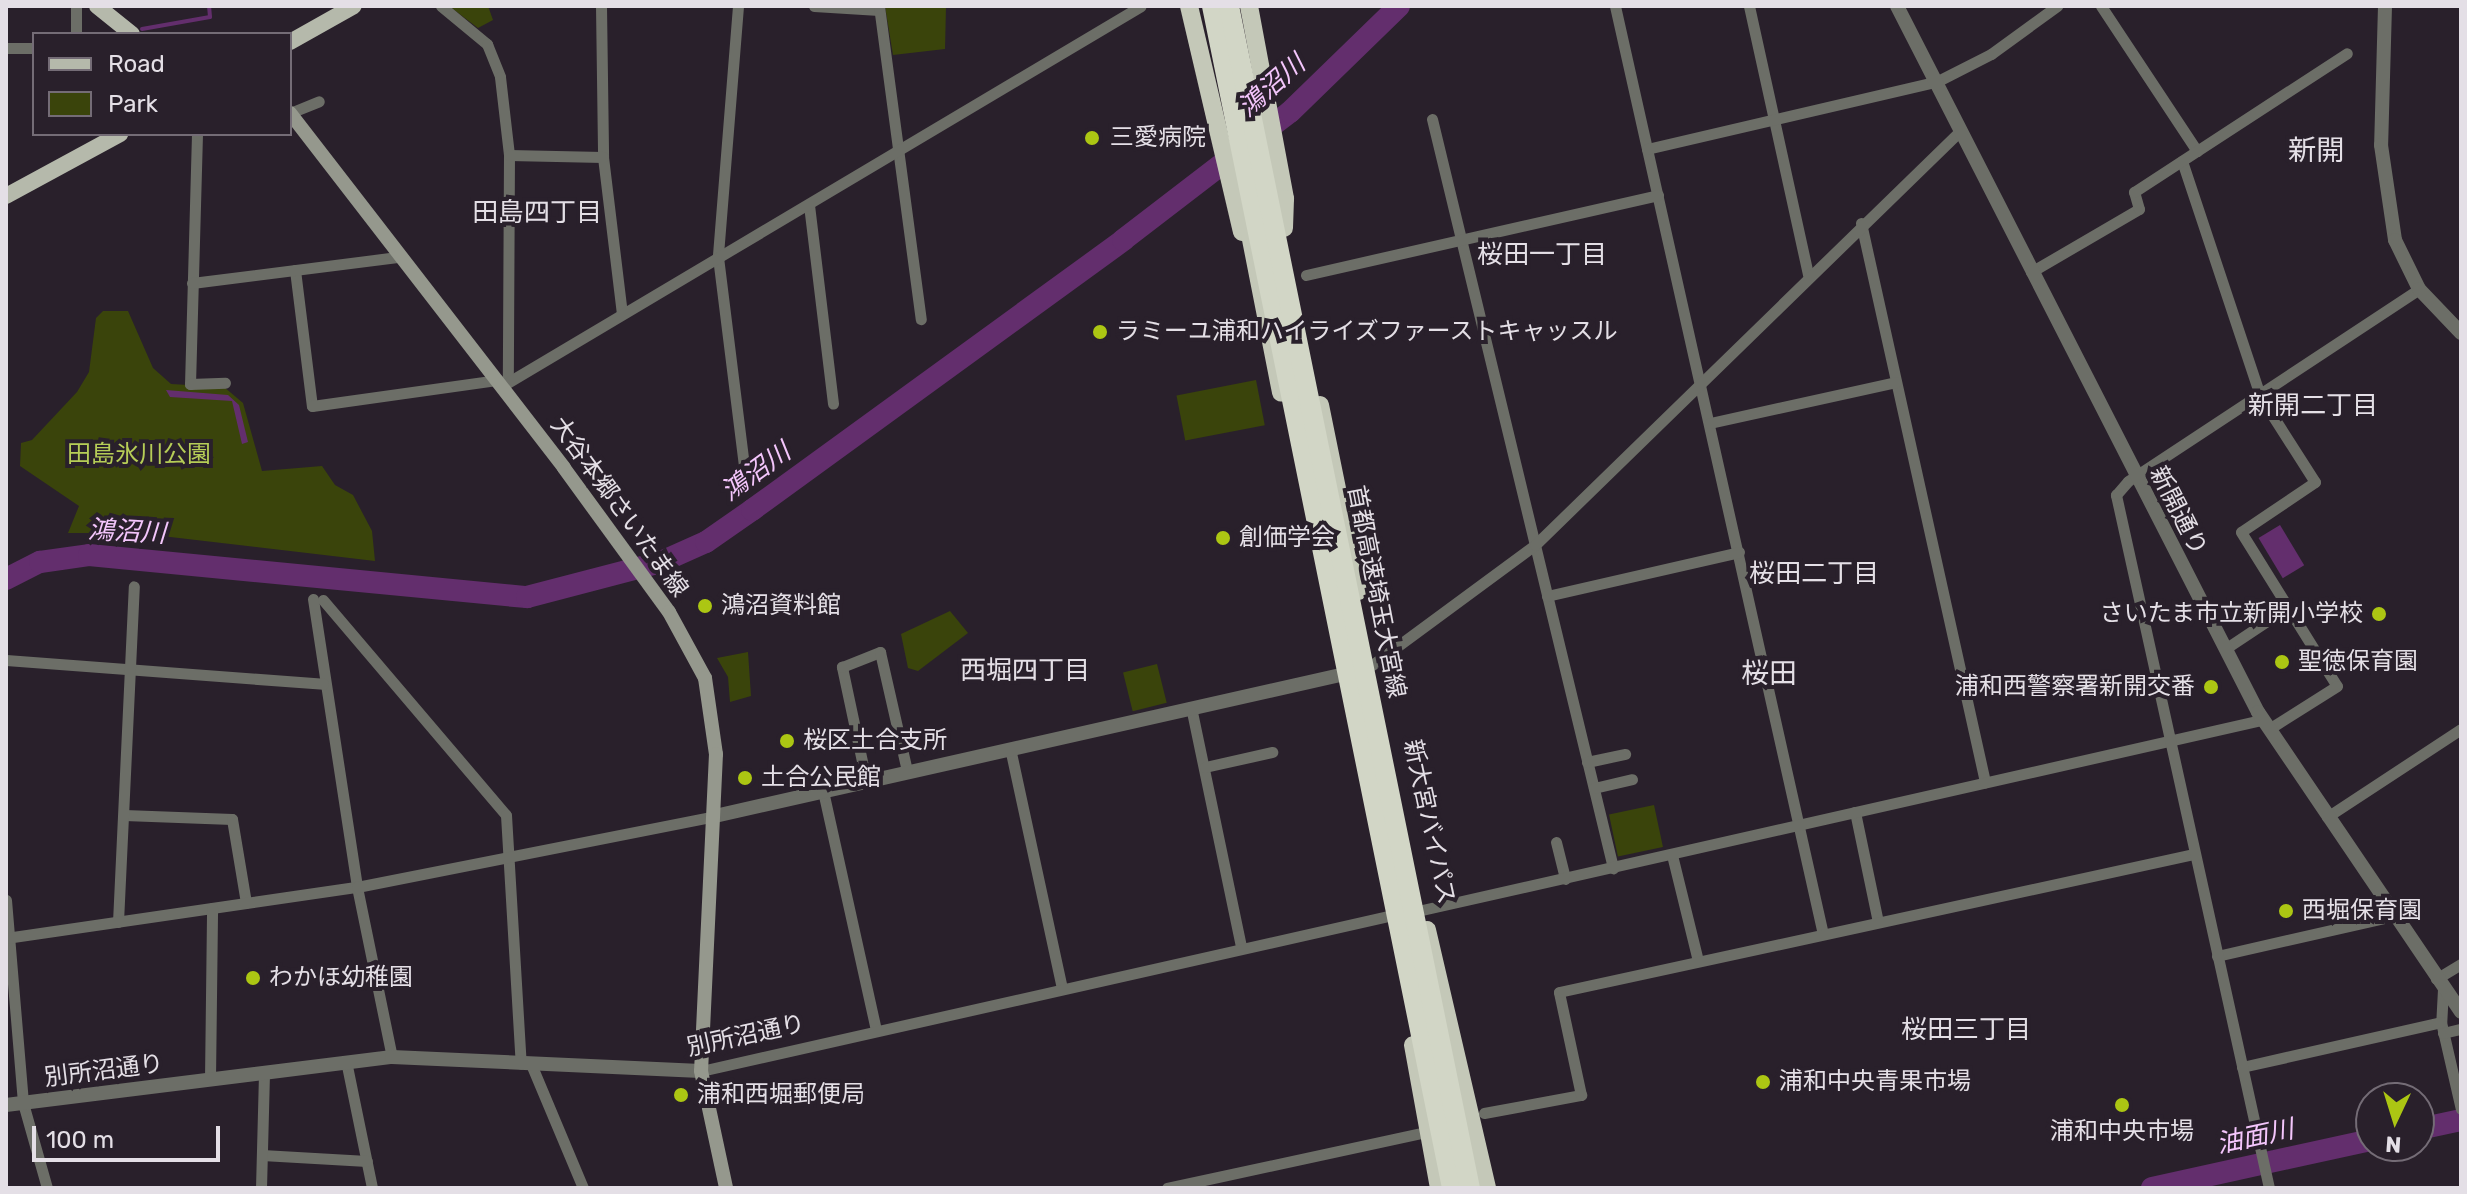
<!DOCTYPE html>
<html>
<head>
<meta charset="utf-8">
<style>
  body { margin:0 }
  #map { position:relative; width:2467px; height:1194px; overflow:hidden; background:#29202b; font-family:Rubik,"Noto Sans JP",sans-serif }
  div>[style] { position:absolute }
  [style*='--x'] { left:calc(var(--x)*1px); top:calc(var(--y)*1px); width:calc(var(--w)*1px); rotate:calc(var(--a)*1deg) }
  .green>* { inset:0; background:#3a440b; transform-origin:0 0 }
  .water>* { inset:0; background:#632e6d; transform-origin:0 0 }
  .stream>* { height:4px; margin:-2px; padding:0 2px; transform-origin:2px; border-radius:2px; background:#632e6d }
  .river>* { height:22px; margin:-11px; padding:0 11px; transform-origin:11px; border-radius:11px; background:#632e6d }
  .minor>* { height:11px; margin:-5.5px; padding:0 5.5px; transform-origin:5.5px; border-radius:5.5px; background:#6c6e67 }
  .tertiary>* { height:14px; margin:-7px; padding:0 7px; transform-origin:7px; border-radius:7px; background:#6c6e67 }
  .secondary>* { height:14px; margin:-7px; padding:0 7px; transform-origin:7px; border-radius:7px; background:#95988d }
  .primary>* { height:16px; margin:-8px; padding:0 8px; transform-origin:8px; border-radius:8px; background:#b5b9ab }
  .trunk>* { height:18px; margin:-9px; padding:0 9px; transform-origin:9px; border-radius:9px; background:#c4c8b8 }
  .motorway>* { height:20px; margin:-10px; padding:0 10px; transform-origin:10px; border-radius:10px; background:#d2d6c6 }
  .dots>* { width:22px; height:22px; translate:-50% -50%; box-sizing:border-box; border:4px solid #29202b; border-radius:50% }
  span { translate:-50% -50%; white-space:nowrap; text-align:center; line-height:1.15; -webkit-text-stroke:8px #29202b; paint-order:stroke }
  .poi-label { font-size:24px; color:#e4dfe6 }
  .left { translate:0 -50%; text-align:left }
  .right { translate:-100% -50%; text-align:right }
  .park-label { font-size:24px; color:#b6cd57 }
  .street-label { font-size:24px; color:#e4dfe6 }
  .water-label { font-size:26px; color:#f4c6fc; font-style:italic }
  .neighbourhood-label { font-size:26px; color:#e4dfe6 }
  .quarter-label { font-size:28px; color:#e4dfe6 }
  .frame { position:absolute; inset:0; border:8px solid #e4dfe6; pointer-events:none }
  .legend { position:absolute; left:32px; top:32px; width:260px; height:104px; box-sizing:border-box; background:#29202b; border:2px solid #746c76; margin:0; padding:10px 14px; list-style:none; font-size:24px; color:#e4dfe6 }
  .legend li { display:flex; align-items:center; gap:16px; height:40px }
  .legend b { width:40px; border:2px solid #746c76 }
  .north { position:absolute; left:2355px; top:1082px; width:80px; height:80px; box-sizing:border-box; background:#29202b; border:2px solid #746c76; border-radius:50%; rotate:184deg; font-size:22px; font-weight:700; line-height:32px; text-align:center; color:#e4dfe6 }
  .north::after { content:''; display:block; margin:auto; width:28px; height:36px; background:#acc613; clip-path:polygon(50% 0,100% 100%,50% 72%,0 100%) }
  .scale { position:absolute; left:32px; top:1126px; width:188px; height:36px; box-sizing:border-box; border:4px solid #e4dfe6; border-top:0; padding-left:10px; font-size:24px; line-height:28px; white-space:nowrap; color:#e4dfe6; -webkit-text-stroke:6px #29202b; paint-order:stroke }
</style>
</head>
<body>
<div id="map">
  <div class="green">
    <div style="clip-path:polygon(449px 6px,488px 6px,493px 20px,478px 28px)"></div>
    <div style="clip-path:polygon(885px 6px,946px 6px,945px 49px,893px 55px)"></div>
    <div style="clip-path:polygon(103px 311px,128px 311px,153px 368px,171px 384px,224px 387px,243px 403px,262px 471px,322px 466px,335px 485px,353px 495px,372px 531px,375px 561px,136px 533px,68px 533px,79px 506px,20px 466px,21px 443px,32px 440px,77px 392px,89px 372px,96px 318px)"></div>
    <div style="left:1256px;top:380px;width:46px;height:81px;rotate:79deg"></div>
    <div style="clip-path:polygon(950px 611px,968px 633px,918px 671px,908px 668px,901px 634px)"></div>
    <div style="clip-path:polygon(748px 652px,751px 696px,730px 702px,728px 677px,717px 658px)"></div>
    <div style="left:1157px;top:664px;width:40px;height:35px;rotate:76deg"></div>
    <div style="left:1654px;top:805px;width:43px;height:46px;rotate:78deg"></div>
  </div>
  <div class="water">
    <div style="clip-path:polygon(166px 390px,228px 395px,239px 405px,248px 442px,242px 444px,232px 401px,170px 397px)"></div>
    <div style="left:2280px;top:525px;width:47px;height:25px;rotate:59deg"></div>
  </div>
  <div class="stream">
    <div style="--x:142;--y:29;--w:69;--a:-10"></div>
    <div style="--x:210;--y:17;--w:11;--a:-95"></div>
  </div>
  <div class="river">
    <div style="--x:6;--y:579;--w:38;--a:-27"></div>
    <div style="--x:40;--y:562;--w:49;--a:-8.1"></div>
    <div style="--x:89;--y:555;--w:440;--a:5.5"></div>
    <div style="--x:527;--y:597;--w:138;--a:-14.6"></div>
    <div style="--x:661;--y:562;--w:49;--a:-24"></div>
    <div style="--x:706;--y:542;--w:56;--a:-34.8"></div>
    <div style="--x:752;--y:510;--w:459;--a:-36"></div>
    <div style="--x:1123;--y:240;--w:210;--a:-37.5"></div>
    <div style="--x:1290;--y:112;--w:152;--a:-44.2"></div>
    <div style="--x:2419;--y:1129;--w:43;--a:-12.1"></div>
    <div style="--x:2152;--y:1188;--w:224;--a:-12.4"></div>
  </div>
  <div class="minor">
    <div style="--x:76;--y:6;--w:28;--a:90"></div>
    <div style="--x:441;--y:6;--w:60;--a:39.6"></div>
    <div style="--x:487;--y:44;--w:35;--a:68"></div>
    <div style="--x:500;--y:77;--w:79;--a:83.4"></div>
    <div style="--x:509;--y:155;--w:226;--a:90.3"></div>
    <div style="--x:601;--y:6;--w:151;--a:89.2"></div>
    <div style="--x:603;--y:157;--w:158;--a:83.1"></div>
    <div style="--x:738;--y:6;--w:252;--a:94.6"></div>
    <div style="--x:718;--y:257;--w:219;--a:82.9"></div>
    <div style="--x:814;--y:6;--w:65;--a:3.5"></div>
    <div style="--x:879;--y:6;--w:316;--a:82.4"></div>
    <div style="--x:1615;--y:6;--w:951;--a:77.37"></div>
    <div style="--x:1749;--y:6;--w:275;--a:77.6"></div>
    <div style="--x:2101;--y:6;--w:174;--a:56.5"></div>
    <div style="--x:6;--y:48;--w:28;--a:0"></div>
    <div style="--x:290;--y:113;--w:31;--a:-22"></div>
    <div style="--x:1432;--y:119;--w:771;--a:76.41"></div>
    <div style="--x:197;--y:134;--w:250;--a:91.6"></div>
    <div style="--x:190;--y:384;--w:35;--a:-2"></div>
    <div style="--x:1647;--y:149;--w:297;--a:-13.1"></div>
    <div style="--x:1936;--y:82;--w:62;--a:-27"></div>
    <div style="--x:1991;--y:54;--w:82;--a:-36"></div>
    <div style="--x:509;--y:155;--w:94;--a:1.2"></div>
    <div style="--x:2182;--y:161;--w:248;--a:71.6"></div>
    <div style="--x:2260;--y:396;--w:102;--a:57.4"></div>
    <div style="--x:2315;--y:482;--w:89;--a:146"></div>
    <div style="--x:2241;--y:532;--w:181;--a:58.1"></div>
    <div style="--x:2337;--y:686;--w:80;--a:147.7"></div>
    <div style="--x:809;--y:205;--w:200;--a:83.1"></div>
    <div style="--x:1861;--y:223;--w:573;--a:77.49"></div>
    <div style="--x:295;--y:270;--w:137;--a:82.9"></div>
    <div style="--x:312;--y:406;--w:188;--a:-8"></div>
    <div style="--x:2031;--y:272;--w:125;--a:-30.3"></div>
    <div style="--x:2139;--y:209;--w:18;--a:-106"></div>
    <div style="--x:2134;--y:192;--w:254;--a:-33.1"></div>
    <div style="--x:1306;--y:275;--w:361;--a:-12.8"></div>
    <div style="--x:192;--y:283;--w:209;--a:-7.2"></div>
    <div style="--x:502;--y:386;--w:743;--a:-30.74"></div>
    <div style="--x:1710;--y:423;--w:190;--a:-12.4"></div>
    <div style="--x:1547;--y:596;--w:197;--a:-12.9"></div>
    <div style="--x:313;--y:599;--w:291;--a:81.3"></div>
    <div style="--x:357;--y:887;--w:174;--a:78.4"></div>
    <div style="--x:323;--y:600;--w:282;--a:49.6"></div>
    <div style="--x:506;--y:815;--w:249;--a:86.6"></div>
    <div style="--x:2225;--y:649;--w:76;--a:-33.7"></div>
    <div style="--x:6;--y:660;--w:318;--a:4.3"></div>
    <div style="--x:1372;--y:665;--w:202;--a:-36.4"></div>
    <div style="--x:1535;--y:545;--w:595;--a:-44.25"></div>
    <div style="--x:1191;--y:707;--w:244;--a:78.2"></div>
    <div style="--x:1010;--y:748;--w:246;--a:77.8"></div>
    <div style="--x:1587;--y:762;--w:39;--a:-12"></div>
    <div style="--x:1205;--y:767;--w:69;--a:-12.6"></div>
    <div style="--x:866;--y:780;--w:116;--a:-102"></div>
    <div style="--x:842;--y:667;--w:41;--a:-21.5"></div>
    <div style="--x:880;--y:652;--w:122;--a:77.2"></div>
    <div style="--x:1594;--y:788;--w:39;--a:-13"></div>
    <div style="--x:823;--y:791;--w:245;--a:77.5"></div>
    <div style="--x:1855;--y:812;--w:112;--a:78.2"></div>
    <div style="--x:124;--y:815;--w:108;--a:2.1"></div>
    <div style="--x:232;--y:819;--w:85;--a:80.5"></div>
    <div style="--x:2327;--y:817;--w:160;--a:-33.3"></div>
    <div style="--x:1556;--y:842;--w:38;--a:76"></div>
    <div style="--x:1672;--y:855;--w:109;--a:76.2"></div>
    <div style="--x:6;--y:900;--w:204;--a:85.2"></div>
    <div style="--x:23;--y:1103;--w:88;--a:74.2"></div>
    <div style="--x:1422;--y:910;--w:861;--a:-12.75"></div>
    <div style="--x:118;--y:922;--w:336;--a:-87.3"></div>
    <div style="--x:6;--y:938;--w:355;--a:-8.3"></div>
    <div style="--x:357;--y:887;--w:365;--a:-11.2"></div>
    <div style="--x:2217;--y:956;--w:180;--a:-12.8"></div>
    <div style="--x:2436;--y:979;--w:29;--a:-31"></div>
    <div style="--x:2443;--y:989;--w:33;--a:93"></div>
    <div style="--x:2441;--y:1022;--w:89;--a:77.1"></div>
    <div style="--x:2443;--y:1033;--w:18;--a:-13"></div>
    <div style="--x:346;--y:1061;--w:130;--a:78.4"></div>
    <div style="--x:531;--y:1064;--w:134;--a:67.2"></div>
    <div style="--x:2242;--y:1067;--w:204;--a:-12.7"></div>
    <div style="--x:701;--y:1071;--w:704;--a:-12.71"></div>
    <div style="--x:210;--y:1079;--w:171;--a:-89.3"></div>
    <div style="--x:1484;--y:1113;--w:99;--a:-10.5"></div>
    <div style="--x:1581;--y:1095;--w:105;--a:-102.1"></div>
    <div style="--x:1559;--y:992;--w:650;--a:-12.26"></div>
    <div style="--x:262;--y:1155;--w:105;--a:3.3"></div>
    <div style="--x:261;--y:1188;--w:114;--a:-88.5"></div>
    <div style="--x:1167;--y:1188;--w:269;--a:-12.2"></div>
    <div style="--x:2269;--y:1188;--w:710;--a:-102.45"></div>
    <div style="--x:2116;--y:495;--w:18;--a:-49"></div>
    <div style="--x:2128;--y:481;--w:349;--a:-33.4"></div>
  </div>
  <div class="tertiary">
    <div style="--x:1897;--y:6;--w:793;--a:62.92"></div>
    <div style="--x:2258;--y:712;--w:362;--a:55.9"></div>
    <div style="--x:2385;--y:6;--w:139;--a:91.6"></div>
    <div style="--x:2381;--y:145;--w:96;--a:81.6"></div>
    <div style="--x:2395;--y:240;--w:55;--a:63.9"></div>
    <div style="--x:2419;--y:289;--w:61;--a:46.3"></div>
    <div style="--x:715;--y:816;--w:641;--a:-12.71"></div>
    <div style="--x:6;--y:1105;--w:389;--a:-7.1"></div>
    <div style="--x:392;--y:1057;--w:309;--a:2.6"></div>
  </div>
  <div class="secondary">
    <div style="--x:290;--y:113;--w:448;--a:52.3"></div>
    <div style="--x:564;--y:468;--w:178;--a:53.9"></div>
    <div style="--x:669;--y:612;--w:75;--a:61.4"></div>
    <div style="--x:705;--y:678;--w:77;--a:81.8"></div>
    <div style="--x:716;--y:754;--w:317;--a:92.7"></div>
    <div style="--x:701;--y:1071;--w:120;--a:77.9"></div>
  </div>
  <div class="primary">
    <div style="--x:97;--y:6;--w:45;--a:38.7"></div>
    <div style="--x:290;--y:42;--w:73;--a:-29.4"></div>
    <div style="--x:6;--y:196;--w:130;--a:-28.5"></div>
  </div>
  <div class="trunk">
    <div style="--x:1189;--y:6;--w:232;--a:76.8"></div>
    <div style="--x:1249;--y:6;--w:196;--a:79.4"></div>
    <div style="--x:1285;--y:199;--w:29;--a:92"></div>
    <div style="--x:1246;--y:214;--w:182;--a:78.9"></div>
    <div style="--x:1320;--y:405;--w:190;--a:78.5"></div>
    <div style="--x:1427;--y:930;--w:265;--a:76.9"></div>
    <div style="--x:1413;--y:1045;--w:145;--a:79.7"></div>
  </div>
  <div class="motorway">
    <div style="--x:1212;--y:6;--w:1206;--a:78.52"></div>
    <div style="--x:1229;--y:6;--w:1206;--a:78.48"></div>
  </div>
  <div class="dots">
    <div style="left:1092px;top:138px;background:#acc613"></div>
    <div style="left:1100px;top:332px;background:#acc613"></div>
    <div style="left:1223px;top:538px;background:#acc613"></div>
    <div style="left:705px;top:606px;background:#acc613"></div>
    <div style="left:2379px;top:614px;background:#acc613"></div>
    <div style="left:2282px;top:662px;background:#acc613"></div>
    <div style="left:2211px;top:687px;background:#acc613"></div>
    <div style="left:787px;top:741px;background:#acc613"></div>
    <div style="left:745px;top:778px;background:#acc613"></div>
    <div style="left:2286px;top:911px;background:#acc613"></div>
    <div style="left:253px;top:978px;background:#acc613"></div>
    <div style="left:1763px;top:1082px;background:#acc613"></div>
    <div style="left:681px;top:1095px;background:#acc613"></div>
    <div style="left:2122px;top:1105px;background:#acc613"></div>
  </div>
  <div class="poi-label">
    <span class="left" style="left:1110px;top:138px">三愛病院</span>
    <span class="left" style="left:1116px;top:332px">ラミーユ浦和ハイライズファーストキャッスル</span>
    <span class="left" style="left:1239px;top:538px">創価学会</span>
    <span class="left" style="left:721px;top:606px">鴻沼資料館</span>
    <span class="right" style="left:2363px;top:614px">さいたま市立新開小学校</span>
    <span class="left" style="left:2298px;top:662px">聖徳保育園</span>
    <span class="right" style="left:2195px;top:687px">浦和西警察署新開交番</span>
    <span class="left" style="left:803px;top:741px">桜区土合支所</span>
    <span class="left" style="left:761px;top:778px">土合公民館</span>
    <span class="left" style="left:2302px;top:911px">西堀保育園</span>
    <span class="left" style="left:269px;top:978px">わかほ幼稚園</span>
    <span class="left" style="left:1779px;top:1082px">浦和中央青果市場</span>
    <span class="left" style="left:697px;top:1095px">浦和西堀郵便局</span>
    <span style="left:2122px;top:1132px">浦和中央市場</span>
  </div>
  <div class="park-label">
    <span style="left:139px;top:455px">田島氷川公園</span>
  </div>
  <div class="street-label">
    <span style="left:619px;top:507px;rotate:54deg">大谷本郷さいたま線</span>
    <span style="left:2178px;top:511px;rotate:63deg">新開通り</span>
    <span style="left:1376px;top:592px;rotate:79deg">首都高速埼玉大宮線</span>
    <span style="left:1429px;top:822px;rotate:78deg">新大宮バイパス</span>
    <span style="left:746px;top:1036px;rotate:-12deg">別所沼通り</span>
    <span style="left:104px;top:1071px;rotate:-7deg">別所沼通り</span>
  </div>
  <div class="water-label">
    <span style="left:1272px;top:86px;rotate:-41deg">鴻沼川</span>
    <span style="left:756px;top:472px;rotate:-36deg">鴻沼川</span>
    <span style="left:127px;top:532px;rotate:3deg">鴻沼川</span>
    <span style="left:2255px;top:1137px;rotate:-12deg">油面川</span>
  </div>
  <div class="neighbourhood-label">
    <span style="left:537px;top:213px">田島四丁目</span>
    <span style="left:1542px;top:255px">桜田一丁目</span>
    <span style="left:2313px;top:406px">新開二丁目</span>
    <span style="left:1814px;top:574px">桜田二丁目</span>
    <span style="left:1025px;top:671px">西堀四丁目</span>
    <span style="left:1966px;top:1030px">桜田三丁目</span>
  </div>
  <div class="quarter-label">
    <span style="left:2316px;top:151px">新開</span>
    <span style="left:1769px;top:674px">桜田</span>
  </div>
  <div class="frame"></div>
  <ul class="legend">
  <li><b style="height:10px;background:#b5b9ab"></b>Road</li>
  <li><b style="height:22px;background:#3a440b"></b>Park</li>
  </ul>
  <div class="north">N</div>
  <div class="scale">100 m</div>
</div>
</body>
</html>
